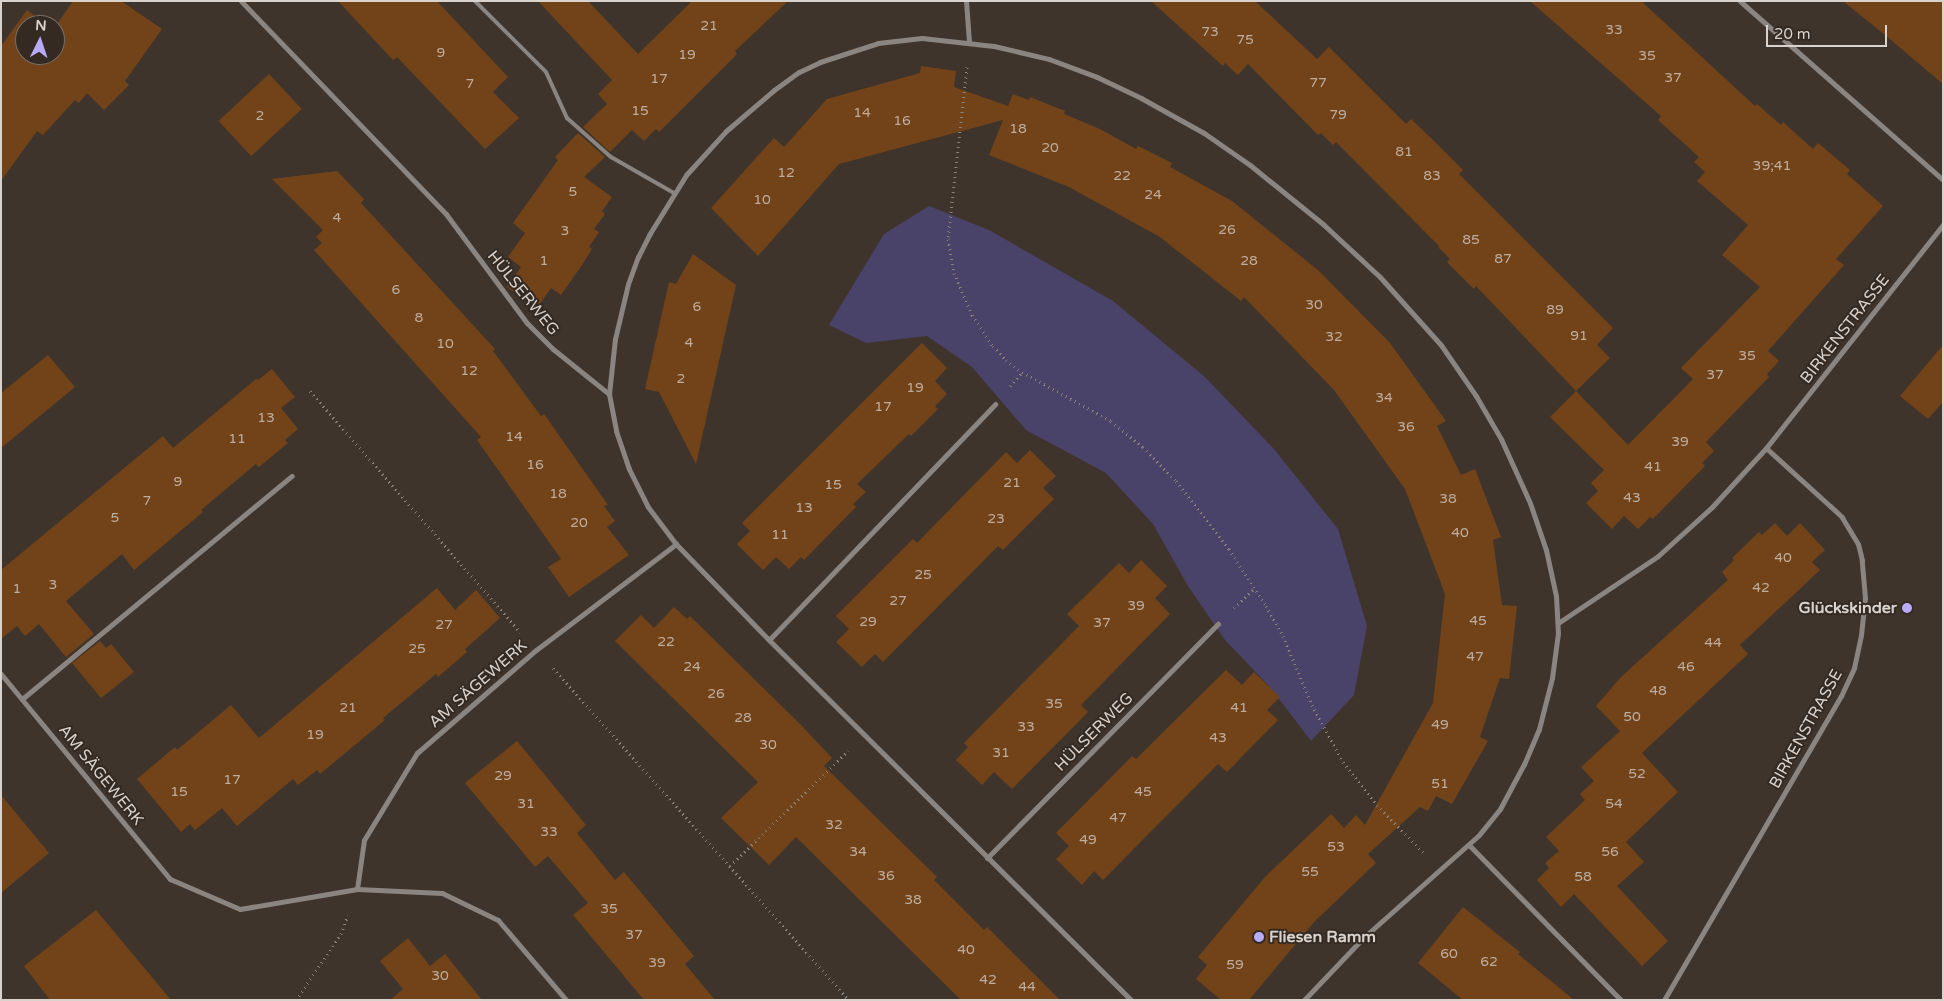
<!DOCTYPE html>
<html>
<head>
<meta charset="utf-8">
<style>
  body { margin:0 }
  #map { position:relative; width:1944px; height:1001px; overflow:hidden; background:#3f342c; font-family:"Varela Round",sans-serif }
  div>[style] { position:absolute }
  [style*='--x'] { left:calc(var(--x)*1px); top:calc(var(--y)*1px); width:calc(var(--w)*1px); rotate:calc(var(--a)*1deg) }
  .green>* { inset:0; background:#494269 }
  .building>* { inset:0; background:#724318; transform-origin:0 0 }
  .path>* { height:3px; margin-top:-1.5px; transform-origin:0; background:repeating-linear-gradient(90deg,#8a817b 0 1px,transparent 0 5px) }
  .lane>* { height:4px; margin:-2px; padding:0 2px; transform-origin:2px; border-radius:2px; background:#8a8580 }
  .street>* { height:5px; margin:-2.5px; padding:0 2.5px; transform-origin:2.5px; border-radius:2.5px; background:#8a8580 }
  .dots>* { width:14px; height:14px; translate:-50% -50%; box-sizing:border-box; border:2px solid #342a22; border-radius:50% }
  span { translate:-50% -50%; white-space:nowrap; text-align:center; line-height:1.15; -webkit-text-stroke:4px #342a22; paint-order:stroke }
  .number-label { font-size:14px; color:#bfaea0 }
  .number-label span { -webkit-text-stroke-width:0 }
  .street-label { font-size:16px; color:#d9d2cd }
  .poi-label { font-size:16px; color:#d9d2cd; font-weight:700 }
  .right { translate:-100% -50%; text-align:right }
  .left { translate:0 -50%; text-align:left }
  .frame { position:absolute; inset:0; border:2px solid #d9d2cd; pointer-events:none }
  .north { position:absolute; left:15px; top:15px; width:50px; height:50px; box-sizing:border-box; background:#342a22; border:1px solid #766d66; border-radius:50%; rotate:4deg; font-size:14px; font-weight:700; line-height:20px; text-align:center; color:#d9d2cd }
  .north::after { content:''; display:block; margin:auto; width:18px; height:22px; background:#b8abf7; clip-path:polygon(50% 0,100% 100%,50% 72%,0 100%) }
  .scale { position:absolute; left:1766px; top:25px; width:121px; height:22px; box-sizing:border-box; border:2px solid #d9d2cd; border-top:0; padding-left:6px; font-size:15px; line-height:18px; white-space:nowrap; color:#d9d2cd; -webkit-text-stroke:4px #342a22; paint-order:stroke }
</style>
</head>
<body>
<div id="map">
  <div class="green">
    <div style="clip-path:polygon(929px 206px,989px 230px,1113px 301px,1205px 377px,1274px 449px,1338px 529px,1367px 626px,1354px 695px,1311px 741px,1270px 687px,1225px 640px,1188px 586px,1153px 524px,1106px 473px,1026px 430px,972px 367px,927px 336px,866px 343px,829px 325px,884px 234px)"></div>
  </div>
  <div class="building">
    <div style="clip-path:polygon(73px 1px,121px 1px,162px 29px,125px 81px,129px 85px,104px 110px,87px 93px,79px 103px,75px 100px,43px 135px,37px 131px,1px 181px,1px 46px,27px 10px,47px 25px,25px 25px,25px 55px,55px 55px,55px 27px)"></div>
    <div style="clip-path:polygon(338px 1px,437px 1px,508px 77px,493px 92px,519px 118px,485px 149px,397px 57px,393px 60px)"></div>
    <div style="clip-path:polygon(538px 1px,588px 1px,638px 54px,692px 1px,788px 1px,735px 51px,737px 54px,659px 132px,656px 129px,644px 141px,632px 130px,610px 152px,583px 127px,607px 104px,598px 94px,612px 80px)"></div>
    <div style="clip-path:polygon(1151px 1px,1255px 1px,1317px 59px,1329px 47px,1406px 124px,1411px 119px,1437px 144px,1463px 170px,1459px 174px,1613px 328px,1597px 345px,1610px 358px,1576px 391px,1476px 286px,1474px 289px,1447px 262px,1450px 259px,1438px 247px,1439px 246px,1336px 142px,1333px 145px,1321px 133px,1318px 135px,1248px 64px,1238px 75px,1225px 63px,1223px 66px)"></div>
    <div style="clip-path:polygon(1530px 1px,1641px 1px,1755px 106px,1757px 104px,1781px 125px,1783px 122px,1813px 149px,1818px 143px,1850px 170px,1847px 174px,1883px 206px,1836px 259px,1844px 265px,1768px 351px,1779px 361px,1767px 374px,1769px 377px,1706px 442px,1714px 451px,1702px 463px,1705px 466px,1653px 519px,1650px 517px,1638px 529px,1624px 516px,1612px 529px,1586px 503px,1598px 491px,1591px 483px,1604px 470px,1550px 417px,1576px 391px,1628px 445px,1693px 379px,1681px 368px,1760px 287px,1722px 255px,1748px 225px,1697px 181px,1705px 172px,1694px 162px,1699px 157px,1658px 120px,1661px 116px)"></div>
    <div style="clip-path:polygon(1843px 1px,1943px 1px,1943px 84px,1885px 35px)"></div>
    <div style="clip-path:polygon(921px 66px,956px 71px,954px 87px,1008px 106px,1013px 94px,1029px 100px,1030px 97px,1065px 111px,1064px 114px,1100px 129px,1136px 149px,1138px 146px,1172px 163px,1170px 167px,1232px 201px,1319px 271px,1390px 343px,1446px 421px,1437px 426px,1461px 475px,1475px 469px,1501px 537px,1493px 540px,1502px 605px,1517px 606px,1509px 679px,1500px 678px,1480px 737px,1488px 741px,1452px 804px,1436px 796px,1428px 811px,1420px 807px,1368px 854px,1376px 863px,1314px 922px,1249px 1000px,1221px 1000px,1196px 979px,1207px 965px,1198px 957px,1265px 877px,1331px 814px,1344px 828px,1356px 815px,1365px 825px,1433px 703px,1445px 594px,1405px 489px,1334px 390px,1244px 297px,1241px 301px,1160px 237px,1069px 187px,989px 155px,1003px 120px,839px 164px,758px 256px,711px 208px,774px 138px,784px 147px,827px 99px,920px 73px)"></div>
    <div style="left:269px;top:74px;width:48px;height:69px;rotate:47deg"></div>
    <div style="clip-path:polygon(578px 133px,605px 157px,584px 177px,612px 197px,602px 211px,605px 214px,594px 229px,599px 232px,589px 247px,592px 249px,582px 265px,561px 295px,551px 288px,537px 308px,507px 287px,521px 267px,508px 257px,525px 233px,513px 223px,558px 160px,555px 157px)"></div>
    <div style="clip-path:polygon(337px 171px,364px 199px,361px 203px,495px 349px,493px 351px,541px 416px,544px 414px,608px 505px,604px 506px,615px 521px,607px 527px,629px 555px,569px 597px,548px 567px,561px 559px,477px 440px,481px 437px,314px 250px,322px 243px,316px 237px,323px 230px,272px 179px)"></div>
    <div style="clip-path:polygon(693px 254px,736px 285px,696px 464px,659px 392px,645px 389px,669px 282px,676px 284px)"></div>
    <div style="clip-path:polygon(922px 343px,947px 368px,935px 381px,947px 394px,935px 406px,938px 409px,911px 436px,909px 434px,857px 484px,866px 492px,853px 504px,856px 507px,804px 560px,801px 557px,789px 569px,776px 557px,763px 570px,737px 544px,750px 531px,742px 523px)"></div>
    <div style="clip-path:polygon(1943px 345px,1943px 402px,1928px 419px,1900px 396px)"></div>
    <div style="clip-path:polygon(48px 355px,75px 387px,1px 448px,1px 393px)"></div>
    <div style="clip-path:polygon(272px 369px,295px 397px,281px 408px,298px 429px,285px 440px,288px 443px,259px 467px,256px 464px,201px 510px,203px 512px,134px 570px,122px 554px,66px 601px,94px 634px,66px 657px,39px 624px,25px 636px,17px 626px,1px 639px,1px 570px,163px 436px,173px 448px,256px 379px,258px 380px)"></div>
    <div style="clip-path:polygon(1030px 450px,1056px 476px,1043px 488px,1054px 499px,1003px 550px,998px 546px,883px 662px,875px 654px,862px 667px,836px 642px,849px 629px,836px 616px,913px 539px,917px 543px,1006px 452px,1017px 463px)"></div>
    <div style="clip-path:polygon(1775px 523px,1787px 536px,1800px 523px,1825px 550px,1812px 562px,1820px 570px,1740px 645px,1748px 654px,1642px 753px,1678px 792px,1626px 842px,1644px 862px,1617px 886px,1668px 941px,1642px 966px,1574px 894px,1561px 907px,1537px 880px,1549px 868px,1545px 863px,1559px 851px,1546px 837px,1585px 800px,1580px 794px,1594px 781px,1581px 767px,1620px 731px,1596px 706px,1621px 677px,1728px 580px,1722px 572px,1734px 560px,1732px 558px,1759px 532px,1762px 535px)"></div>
    <div style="clip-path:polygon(1141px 560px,1167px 586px,1155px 598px,1170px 614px,1081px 705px,1088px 712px,1012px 789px,994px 772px,982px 785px,956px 760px,968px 747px,964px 743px,1079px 626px,1067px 614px,1119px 563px,1129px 573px)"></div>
    <div style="clip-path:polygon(437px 588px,455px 610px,476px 590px,500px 618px,465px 649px,467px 652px,438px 677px,436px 674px,383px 718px,385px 720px,320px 774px,317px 770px,298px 785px,293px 779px,237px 826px,222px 808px,195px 830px,190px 824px,181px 832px,137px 779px,175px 747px,177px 750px,231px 705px,259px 738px)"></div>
    <div style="clip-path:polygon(674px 607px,687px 619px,690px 616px,800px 724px,832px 758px,824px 766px,937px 877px,934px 880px,984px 930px,987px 927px,1060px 1000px,961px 1000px,796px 837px,769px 865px,721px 818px,758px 782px,615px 641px,641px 615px,654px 628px)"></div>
    <div style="clip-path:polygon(100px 641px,106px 648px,111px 644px,134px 672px,101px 698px,72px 663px)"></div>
    <div style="clip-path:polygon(1226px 670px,1242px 685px,1254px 672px,1280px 697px,1267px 710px,1278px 720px,1227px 772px,1218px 764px,1103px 880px,1094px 871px,1082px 885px,1056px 859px,1069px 846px,1056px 833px,1132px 756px,1136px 759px)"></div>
    <div style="clip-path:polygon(517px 741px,586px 825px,577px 833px,615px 880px,624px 872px,694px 956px,685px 964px,715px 1000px,644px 1000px,573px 915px,588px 903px,548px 856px,535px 867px,465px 783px)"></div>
    <div style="clip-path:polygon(1px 795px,49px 853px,1px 893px)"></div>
    <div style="clip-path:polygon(1463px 907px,1520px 952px,1518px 954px,1574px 1000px,1463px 1000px,1418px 963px)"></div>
    <div style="clip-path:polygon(96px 910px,171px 1000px,50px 1000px,24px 966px)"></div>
    <div style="clip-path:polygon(408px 938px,430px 966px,445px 954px,482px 1000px,390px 1000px,403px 989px,380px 961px)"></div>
  </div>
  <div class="path">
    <div style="--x:967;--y:67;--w:173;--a:96.3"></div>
    <div style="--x:948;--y:239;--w:35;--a:80"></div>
    <div style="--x:954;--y:273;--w:46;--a:66.8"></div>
    <div style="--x:972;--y:315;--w:37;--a:56"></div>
    <div style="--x:993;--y:346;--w:19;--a:47"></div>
    <div style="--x:1006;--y:360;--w:20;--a:37"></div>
    <div style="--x:1022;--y:372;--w:102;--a:28.8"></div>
    <div style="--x:1111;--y:421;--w:41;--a:39.1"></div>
    <div style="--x:1143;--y:447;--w:47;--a:45.9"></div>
    <div style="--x:1176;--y:481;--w:86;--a:52.1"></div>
    <div style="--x:1229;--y:549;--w:68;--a:57"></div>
    <div style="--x:1266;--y:606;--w:34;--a:60"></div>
    <div style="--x:1283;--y:636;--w:75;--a:67.2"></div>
    <div style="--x:1312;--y:705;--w:65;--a:61.5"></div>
    <div style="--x:1343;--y:762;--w:55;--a:51.7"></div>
    <div style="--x:1377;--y:805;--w:67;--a:45.6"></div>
    <div style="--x:1010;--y:386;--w:18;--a:-49"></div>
    <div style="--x:310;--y:391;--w:320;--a:48.9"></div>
    <div style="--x:1234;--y:608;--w:29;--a:-44"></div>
    <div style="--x:553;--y:668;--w:445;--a:48.3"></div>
    <div style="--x:730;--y:866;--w:165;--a:-44.3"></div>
    <div style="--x:296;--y:1000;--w:80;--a:-55.7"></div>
    <div style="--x:341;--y:934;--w:20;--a:-70"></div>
  </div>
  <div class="lane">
    <div style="--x:475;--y:1;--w:100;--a:45"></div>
    <div style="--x:546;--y:72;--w:51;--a:65.5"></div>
    <div style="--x:567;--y:118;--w:59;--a:41.6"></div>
    <div style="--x:611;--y:157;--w:73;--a:29.7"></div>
  </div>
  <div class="street">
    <div style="--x:241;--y:1;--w:296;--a:46.1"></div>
    <div style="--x:446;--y:214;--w:136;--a:53.4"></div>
    <div style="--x:527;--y:323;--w:37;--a:45"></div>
    <div style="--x:553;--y:349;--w:72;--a:38.8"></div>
    <div style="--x:609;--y:394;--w:38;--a:79"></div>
    <div style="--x:616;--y:431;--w:40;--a:71.1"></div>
    <div style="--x:629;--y:469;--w:42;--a:63.4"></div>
    <div style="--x:648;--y:507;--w:46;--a:52.9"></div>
    <div style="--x:676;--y:544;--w:134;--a:45.9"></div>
    <div style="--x:769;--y:640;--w:511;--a:44.84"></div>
    <div style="--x:966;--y:1;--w:41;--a:85.8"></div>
    <div style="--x:1740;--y:1;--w:271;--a:41.4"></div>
    <div style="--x:609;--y:394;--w:55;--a:-83.8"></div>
    <div style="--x:615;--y:339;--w:57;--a:-76.7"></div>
    <div style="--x:628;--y:284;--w:29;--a:-70"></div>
    <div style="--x:638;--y:257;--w:25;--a:-63"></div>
    <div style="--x:649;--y:235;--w:70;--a:-58.3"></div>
    <div style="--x:686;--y:175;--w:59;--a:-47.7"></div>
    <div style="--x:726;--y:131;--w:63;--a:-40.5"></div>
    <div style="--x:774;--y:90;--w:31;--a:-36"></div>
    <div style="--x:799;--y:72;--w:23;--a:-25"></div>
    <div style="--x:820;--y:62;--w:61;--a:-18.1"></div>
    <div style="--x:878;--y:43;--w:44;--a:-6.5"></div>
    <div style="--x:922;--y:38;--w:72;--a:6.3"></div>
    <div style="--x:994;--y:46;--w:57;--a:13.3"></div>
    <div style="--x:1049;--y:59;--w:51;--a:20.6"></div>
    <div style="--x:1097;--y:77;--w:49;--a:25.5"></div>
    <div style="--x:1141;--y:98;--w:72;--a:29.1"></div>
    <div style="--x:1204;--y:133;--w:56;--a:34.8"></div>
    <div style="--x:1250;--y:165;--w:95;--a:39"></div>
    <div style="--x:1324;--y:225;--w:76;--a:42.9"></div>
    <div style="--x:1380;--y:277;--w:91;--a:48.1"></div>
    <div style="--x:1441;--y:345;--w:62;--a:55.5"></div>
    <div style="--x:1476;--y:396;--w:50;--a:59.8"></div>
    <div style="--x:1501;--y:439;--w:70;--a:65.6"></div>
    <div style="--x:1530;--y:503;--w:50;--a:71.2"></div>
    <div style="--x:1546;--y:550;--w:47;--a:77.7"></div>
    <div style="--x:1556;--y:596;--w:37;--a:87"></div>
    <div style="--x:1558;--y:633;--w:45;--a:97.6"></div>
    <div style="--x:1552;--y:678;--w:53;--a:104.3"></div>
    <div style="--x:1539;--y:729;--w:38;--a:113"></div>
    <div style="--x:1524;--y:764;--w:51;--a:118.1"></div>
    <div style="--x:1500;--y:809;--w:33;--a:129"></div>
    <div style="--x:1479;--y:835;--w:154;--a:138.4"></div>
    <div style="--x:1364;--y:937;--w:87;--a:133.6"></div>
    <div style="--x:1558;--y:623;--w:120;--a:-33.8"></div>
    <div style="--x:1658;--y:556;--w:73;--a:-42.2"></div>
    <div style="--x:1712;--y:507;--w:80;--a:-47.5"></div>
    <div style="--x:1766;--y:448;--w:285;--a:-51.6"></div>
    <div style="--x:769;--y:640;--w:327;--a:-46.2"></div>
    <div style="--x:1;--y:674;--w:266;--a:50.5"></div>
    <div style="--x:170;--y:879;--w:76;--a:23.2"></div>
    <div style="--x:240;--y:909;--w:119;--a:-9.7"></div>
    <div style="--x:357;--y:889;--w:85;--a:2.7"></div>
    <div style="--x:442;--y:893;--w:62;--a:25.7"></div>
    <div style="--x:498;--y:920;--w:105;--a:49.6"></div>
    <div style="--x:22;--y:699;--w:350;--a:-39.6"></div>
    <div style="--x:1469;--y:845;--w:217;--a:45.6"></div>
    <div style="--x:987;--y:858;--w:329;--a:-45.4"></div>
    <div style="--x:357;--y:889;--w:49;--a:-81.9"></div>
    <div style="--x:364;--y:840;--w:102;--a:-58.7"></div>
    <div style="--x:417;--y:753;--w:157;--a:-40.9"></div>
    <div style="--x:536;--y:650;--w:176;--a:-37.1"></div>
    <div style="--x:1664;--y:1000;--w:352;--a:-59.8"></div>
    <div style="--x:1841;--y:696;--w:31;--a:-65"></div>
    <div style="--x:1854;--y:668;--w:34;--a:-78"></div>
    <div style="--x:1861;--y:635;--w:37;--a:-84"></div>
    <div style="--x:1865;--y:598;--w:38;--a:-95"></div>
    <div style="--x:1862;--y:560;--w:16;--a:-104"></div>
    <div style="--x:1858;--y:544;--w:31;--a:-121"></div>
    <div style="--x:1842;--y:517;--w:16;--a:-137"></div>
    <div style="--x:1830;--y:506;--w:86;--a:-137.8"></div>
  </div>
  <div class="dots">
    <div style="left:1907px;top:608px;background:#b8abf7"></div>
    <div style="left:1259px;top:937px;background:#b8abf7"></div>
  </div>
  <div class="number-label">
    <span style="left:709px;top:26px">21</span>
    <span style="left:1614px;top:30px">33</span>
    <span style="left:1210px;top:32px">73</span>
    <span style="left:1245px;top:40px">75</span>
    <span style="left:441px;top:53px">9</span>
    <span style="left:687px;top:55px">19</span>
    <span style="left:1647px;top:56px">35</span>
    <span style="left:1673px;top:78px">37</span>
    <span style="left:659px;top:79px">17</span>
    <span style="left:1318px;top:83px">77</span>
    <span style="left:470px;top:84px">7</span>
    <span style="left:640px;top:111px">15</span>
    <span style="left:862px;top:113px">14</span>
    <span style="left:1338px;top:115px">79</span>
    <span style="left:260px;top:116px">2</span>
    <span style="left:902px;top:121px">16</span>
    <span style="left:1018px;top:129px">18</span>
    <span style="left:1050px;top:148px">20</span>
    <span style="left:1404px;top:152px">81</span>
    <span style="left:1772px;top:166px">39;41</span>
    <span style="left:786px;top:173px">12</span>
    <span style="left:1122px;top:176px">22</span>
    <span style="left:1432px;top:176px">83</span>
    <span style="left:573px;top:192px">5</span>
    <span style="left:1153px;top:195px">24</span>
    <span style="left:762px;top:200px">10</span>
    <span style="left:337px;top:218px">4</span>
    <span style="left:1227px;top:230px">26</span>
    <span style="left:565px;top:231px">3</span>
    <span style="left:1471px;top:240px">85</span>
    <span style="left:1503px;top:259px">87</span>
    <span style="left:544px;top:261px">1</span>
    <span style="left:1249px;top:261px">28</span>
    <span style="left:396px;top:290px">6</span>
    <span style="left:1314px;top:305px">30</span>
    <span style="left:697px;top:307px">6</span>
    <span style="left:1555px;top:310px">89</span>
    <span style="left:419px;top:318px">8</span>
    <span style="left:1579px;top:336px">91</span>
    <span style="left:1334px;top:337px">32</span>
    <span style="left:689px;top:343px">4</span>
    <span style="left:445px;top:344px">10</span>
    <span style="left:1747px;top:356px">35</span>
    <span style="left:469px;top:371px">12</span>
    <span style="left:1715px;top:375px">37</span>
    <span style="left:681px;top:379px">2</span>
    <span style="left:915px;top:388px">19</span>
    <span style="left:1384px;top:398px">34</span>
    <span style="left:883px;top:407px">17</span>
    <span style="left:266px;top:418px">13</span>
    <span style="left:1406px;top:427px">36</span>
    <span style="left:514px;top:437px">14</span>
    <span style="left:237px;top:439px">11</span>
    <span style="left:1680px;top:442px">39</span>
    <span style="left:535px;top:465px">16</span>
    <span style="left:1653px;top:467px">41</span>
    <span style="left:178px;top:482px">9</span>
    <span style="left:1012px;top:483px">21</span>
    <span style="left:833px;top:485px">15</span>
    <span style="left:558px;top:494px">18</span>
    <span style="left:1632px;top:498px">43</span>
    <span style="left:1448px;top:499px">38</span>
    <span style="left:147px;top:501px">7</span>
    <span style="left:804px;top:508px">13</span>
    <span style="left:115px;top:518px">5</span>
    <span style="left:996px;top:519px">23</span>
    <span style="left:579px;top:523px">20</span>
    <span style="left:1460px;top:533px">40</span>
    <span style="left:780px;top:535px">11</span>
    <span style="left:1783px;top:558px">40</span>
    <span style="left:923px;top:575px">25</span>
    <span style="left:53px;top:585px">3</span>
    <span style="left:1761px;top:588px">42</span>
    <span style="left:17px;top:589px">1</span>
    <span style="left:898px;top:601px">27</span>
    <span style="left:1136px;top:606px">39</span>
    <span style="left:1478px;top:621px">45</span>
    <span style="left:868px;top:622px">29</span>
    <span style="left:1102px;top:623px">37</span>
    <span style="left:444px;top:625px">27</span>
    <span style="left:666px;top:642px">22</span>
    <span style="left:1713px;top:643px">44</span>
    <span style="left:417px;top:649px">25</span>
    <span style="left:1475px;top:657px">47</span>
    <span style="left:692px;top:667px">24</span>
    <span style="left:1686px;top:667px">46</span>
    <span style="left:1658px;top:691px">48</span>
    <span style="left:716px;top:694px">26</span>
    <span style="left:1054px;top:704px">35</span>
    <span style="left:348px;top:708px">21</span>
    <span style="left:1239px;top:708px">41</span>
    <span style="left:1632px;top:717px">50</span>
    <span style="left:743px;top:718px">28</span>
    <span style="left:1440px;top:725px">49</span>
    <span style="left:1026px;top:727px">33</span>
    <span style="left:315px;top:735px">19</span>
    <span style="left:1218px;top:738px">43</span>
    <span style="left:768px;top:745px">30</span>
    <span style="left:1001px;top:753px">31</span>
    <span style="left:1637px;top:774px">52</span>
    <span style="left:503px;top:776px">29</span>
    <span style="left:232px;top:780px">17</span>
    <span style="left:1440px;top:784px">51</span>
    <span style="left:179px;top:792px">15</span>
    <span style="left:1143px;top:792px">45</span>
    <span style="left:526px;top:804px">31</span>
    <span style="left:1614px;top:804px">54</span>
    <span style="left:1118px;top:818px">47</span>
    <span style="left:834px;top:825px">32</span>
    <span style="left:549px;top:832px">33</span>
    <span style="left:1088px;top:840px">49</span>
    <span style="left:1336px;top:847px">53</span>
    <span style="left:858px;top:852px">34</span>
    <span style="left:1610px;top:852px">56</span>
    <span style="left:1310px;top:872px">55</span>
    <span style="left:886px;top:876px">36</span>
    <span style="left:1583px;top:877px">58</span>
    <span style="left:913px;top:900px">38</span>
    <span style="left:609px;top:909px">35</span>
    <span style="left:634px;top:935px">37</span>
    <span style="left:966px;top:950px">40</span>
    <span style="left:1449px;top:954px">60</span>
    <span style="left:1489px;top:962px">62</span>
    <span style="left:657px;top:963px">39</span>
    <span style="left:1235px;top:965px">59</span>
    <span style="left:440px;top:976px">30</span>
    <span style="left:988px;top:980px">42</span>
    <span style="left:1027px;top:987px">44</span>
  </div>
  <div class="street-label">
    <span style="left:523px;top:293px;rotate:51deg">HÜLSERWEG</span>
    <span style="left:1845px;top:329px;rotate:-52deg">BIRKENSTRASSE</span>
    <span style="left:478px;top:684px;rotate:-41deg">AM SÄGEWERK</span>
    <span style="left:1806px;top:729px;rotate:-61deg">BIRKENSTRASSE</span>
    <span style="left:1094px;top:732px;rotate:-45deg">HÜLSERWEG</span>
    <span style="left:101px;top:775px;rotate:51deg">AM SÄGEWERK</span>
  </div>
  <div class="poi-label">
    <span class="right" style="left:1897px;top:608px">Glückskinder</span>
    <span class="left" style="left:1269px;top:937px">Fliesen Ramm</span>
  </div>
  <div class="frame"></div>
  <div class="north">N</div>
  <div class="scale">20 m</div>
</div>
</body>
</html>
